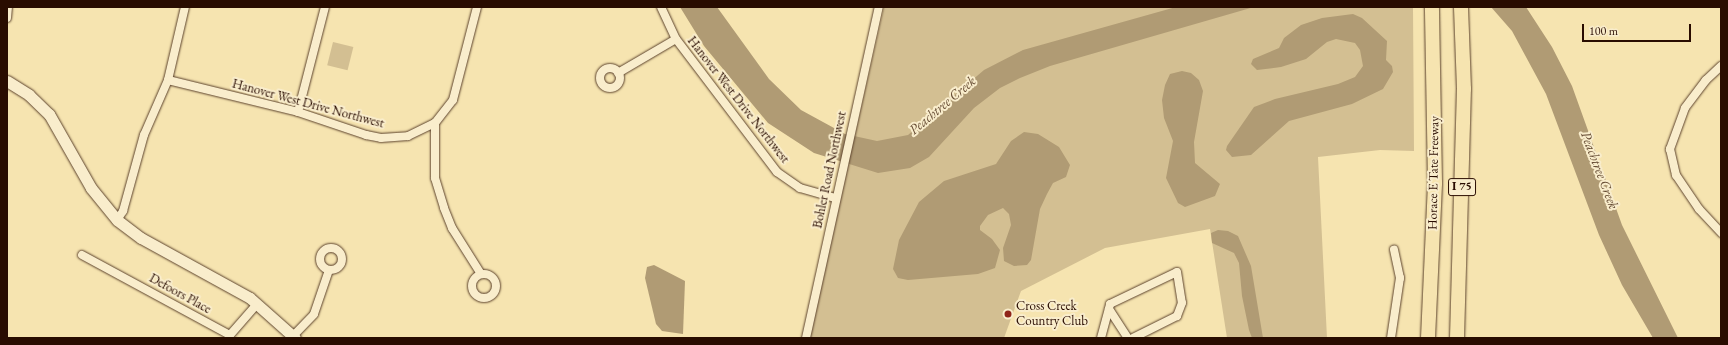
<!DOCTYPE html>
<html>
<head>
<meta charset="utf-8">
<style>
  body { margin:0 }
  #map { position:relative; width:1728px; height:345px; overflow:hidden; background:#f6e4b0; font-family:"EB Garamond",serif }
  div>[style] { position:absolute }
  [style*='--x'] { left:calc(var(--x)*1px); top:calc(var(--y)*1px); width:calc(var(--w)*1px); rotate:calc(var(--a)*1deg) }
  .green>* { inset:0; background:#d3bf92; transform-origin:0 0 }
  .water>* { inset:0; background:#b09b74 }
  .roads { filter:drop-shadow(0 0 1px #5c422c) drop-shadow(0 0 1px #5c422c) }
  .street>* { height:8px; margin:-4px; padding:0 4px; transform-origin:4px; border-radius:4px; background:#f9edcc }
  .street>.ring { margin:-4px; padding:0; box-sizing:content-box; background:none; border:8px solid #f9edcc; border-radius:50% }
  .secondary>* { height:11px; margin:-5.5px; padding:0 5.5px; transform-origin:5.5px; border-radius:5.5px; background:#f9edcc }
  .highway>* { height:14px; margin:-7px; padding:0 7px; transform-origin:7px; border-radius:7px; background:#f6e4b0 }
  .dots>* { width:11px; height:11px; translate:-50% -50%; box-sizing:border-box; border:2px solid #f9edcc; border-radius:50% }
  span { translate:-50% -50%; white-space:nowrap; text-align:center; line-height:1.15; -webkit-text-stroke:4px #f9edcc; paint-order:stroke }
  .shield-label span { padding:1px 3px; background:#f9edcc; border:1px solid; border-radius:3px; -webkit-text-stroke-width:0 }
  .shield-label { font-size:12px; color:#290c00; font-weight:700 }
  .street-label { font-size:13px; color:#290c00 }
  .poi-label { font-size:13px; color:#290c00 }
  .left { translate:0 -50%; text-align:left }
  .water-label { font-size:14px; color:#664c34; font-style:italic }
  .frame { position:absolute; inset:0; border:8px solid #290c00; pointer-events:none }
  .scale { position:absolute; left:1582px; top:24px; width:109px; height:18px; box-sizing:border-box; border:2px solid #290c00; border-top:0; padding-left:5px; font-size:12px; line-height:14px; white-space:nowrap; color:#290c00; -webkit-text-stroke:3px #f9edcc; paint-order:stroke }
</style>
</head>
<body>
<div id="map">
  <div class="green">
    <div style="clip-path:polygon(884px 7px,1413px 7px,1414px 151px,1380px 150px,1318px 157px,1327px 338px,1227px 338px,1210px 229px,1105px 248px,1021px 291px,1004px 338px,809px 338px)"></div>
    <div style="left:333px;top:42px;width:21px;height:24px;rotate:14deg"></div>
  </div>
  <div class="water">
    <div style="clip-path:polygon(680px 7px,717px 7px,769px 79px,801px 110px,845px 134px,877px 141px,908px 135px,984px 70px,1023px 50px,1176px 7px,1254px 7px,1050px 66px,1020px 78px,1000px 88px,974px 108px,929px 157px,910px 168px,878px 173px,814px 153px,768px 123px,704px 46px)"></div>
    <div style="clip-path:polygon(1491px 7px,1526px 7px,1552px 47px,1572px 86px,1622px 225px,1678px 338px,1653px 338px,1622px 285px,1599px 235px,1546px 94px,1512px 31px)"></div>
    <div style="clip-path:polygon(1353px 14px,1362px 18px,1387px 41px,1386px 60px,1392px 66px,1393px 72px,1383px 89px,1352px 104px,1289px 121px,1251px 155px,1232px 157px,1226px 150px,1227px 146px,1254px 107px,1275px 99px,1338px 84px,1355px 77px,1363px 66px,1360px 50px,1355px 43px,1336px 39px,1327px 42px,1306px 59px,1281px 67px,1257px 70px,1251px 64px,1253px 59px,1279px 48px,1284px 38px,1301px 25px,1322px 18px)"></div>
    <div style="clip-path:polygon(1182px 71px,1191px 73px,1199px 80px,1203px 91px,1194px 142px,1195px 163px,1220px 184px,1215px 196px,1185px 207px,1178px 203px,1166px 178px,1173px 141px,1164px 118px,1162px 100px,1165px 85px,1170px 74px)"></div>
    <div style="clip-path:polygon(1024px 132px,1038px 134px,1059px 147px,1070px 165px,1066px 177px,1053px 183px,1047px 194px,1040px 209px,1031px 260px,1027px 265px,1014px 266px,1004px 261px,1003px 248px,1011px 225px,1009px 214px,1003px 208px,988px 215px,980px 226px,980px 230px,992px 239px,1000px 250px,995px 268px,978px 274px,908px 280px,898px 278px,893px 269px,899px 240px,919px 202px,944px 181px,996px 164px,1011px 141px)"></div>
    <div style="clip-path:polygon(1218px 230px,1228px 231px,1238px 236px,1251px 266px,1263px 338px,1252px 338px,1249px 330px,1242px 296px,1239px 263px,1234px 253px,1212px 243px,1211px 233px)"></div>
    <div style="clip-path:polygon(654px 265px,685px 281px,683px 334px,662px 331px,656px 324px,645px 278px,647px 267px)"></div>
  </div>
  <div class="roads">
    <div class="street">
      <div style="--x:661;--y:7;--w:35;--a:65"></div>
      <div style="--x:676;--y:39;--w:167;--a:52.8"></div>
      <div style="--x:777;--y:172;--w:28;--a:35"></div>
      <div style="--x:800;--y:188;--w:37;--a:16"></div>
      <div style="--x:7;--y:18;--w:11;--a:-85"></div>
      <div style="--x:1721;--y:66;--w:21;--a:137"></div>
      <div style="--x:1706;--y:80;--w:35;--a:127"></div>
      <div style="--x:1685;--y:108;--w:44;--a:110.1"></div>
      <div style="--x:1670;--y:149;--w:27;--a:77"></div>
      <div style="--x:1676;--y:175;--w:41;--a:55.9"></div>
      <div style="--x:1699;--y:209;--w:33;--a:47"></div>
      <div class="ring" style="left:600px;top:68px;width:12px;height:12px"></div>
      <div style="--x:618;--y:73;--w:67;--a:-30.4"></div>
      <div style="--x:168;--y:80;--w:134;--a:13.8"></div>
      <div style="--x:298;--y:112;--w:72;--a:18.7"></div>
      <div style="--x:366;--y:135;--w:15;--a:11"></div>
      <div style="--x:381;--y:138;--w:27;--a:-4"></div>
      <div style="--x:408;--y:136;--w:30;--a:-26"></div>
      <div style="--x:435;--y:123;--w:29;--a:-52"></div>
      <div style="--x:453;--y:100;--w:96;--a:-75.5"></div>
      <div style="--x:298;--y:112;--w:108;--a:-75.6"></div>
      <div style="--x:435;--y:123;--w:55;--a:90"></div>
      <div style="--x:435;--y:178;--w:31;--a:73"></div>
      <div style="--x:444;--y:208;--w:22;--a:68"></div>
      <div style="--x:452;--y:228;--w:54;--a:57.8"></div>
      <div style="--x:117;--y:220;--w:11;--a:-56"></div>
      <div style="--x:123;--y:211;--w:79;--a:-74.6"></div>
      <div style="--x:144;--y:135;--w:60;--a:-66.4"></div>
      <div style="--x:168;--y:80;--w:75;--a:-76.9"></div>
      <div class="ring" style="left:320px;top:248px;width:14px;height:14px"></div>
      <div style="--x:82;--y:255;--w:168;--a:28.4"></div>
      <div style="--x:230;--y:335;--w:41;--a:-48.9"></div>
      <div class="ring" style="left:472px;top:274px;width:16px;height:16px"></div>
      <div style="--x:1109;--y:309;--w:35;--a:57"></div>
      <div style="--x:293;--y:336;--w:30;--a:-46"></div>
      <div style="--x:314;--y:314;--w:46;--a:-71.2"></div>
      <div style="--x:806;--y:338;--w:339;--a:-77.6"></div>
      <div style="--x:1101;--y:338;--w:35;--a:-75"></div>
      <div style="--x:1110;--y:304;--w:74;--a:-25.5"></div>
      <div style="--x:1177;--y:272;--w:31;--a:81"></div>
      <div style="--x:1182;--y:303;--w:14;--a:111"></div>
      <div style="--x:1177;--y:316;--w:49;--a:153.4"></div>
      <div style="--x:1391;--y:338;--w:61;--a:-81.5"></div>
      <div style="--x:1400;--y:278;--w:29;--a:-102"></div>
    </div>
    <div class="secondary">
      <div style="--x:7;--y:81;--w:26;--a:32"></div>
      <div style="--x:29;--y:95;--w:28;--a:44"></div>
      <div style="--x:49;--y:114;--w:85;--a:60.4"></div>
      <div style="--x:91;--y:188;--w:41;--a:50.9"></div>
      <div style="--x:117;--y:220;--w:30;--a:37"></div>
      <div style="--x:141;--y:238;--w:124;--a:28.8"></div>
      <div style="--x:250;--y:298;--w:60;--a:41.6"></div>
    </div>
    <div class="highway">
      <div style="--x:1428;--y:338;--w:155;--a:-87.4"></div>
      <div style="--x:1435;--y:183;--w:176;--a:-91"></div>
      <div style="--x:1457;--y:338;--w:249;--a:-88.4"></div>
      <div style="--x:1464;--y:89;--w:82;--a:-92.1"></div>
    </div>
  </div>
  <div class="dots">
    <div style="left:1008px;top:314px;background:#8f2418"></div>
  </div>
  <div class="shield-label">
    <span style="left:1462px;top:187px">I 75</span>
  </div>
  <div class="street-label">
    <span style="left:738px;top:100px;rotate:52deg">Hanover West Drive Northwest</span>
    <span style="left:308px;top:104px;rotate:15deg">Hanover West Drive Northwest</span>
    <span style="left:830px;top:170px;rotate:-78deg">Bohler Road Northwest</span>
    <span style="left:1434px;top:173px;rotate:-89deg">Horace E Tate Freeway</span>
    <span style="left:180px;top:294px;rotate:29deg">Defoors Place</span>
  </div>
  <div class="poi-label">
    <span class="left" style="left:1016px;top:314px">Cross Creek<br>Country Club</span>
  </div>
  <div class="water-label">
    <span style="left:942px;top:105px;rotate:-40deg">Peachtree Creek</span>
    <span style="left:1600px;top:170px;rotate:69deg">Peachtree Creek</span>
  </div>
  <div class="frame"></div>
  <div class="scale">100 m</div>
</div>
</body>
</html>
